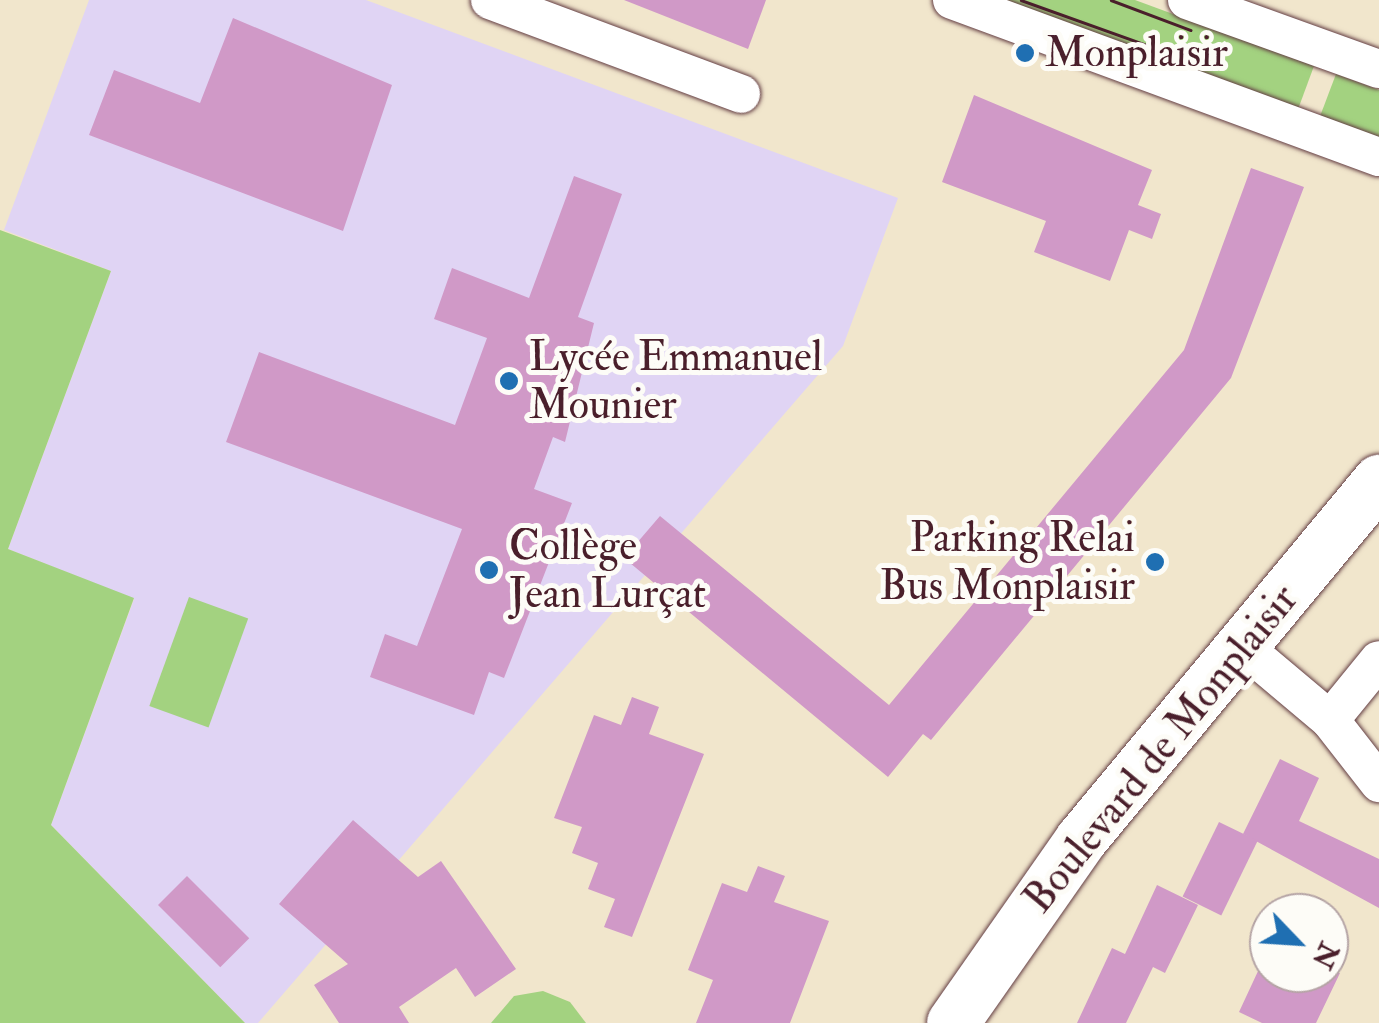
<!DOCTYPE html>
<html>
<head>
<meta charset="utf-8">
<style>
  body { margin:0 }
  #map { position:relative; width:1379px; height:1023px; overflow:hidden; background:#f1e6cc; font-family:"IM FELL Double Pica",serif }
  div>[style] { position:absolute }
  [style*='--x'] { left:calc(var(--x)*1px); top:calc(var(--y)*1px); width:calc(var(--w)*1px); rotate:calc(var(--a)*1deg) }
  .built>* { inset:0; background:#e0d4f4 }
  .green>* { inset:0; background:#a3d280; transform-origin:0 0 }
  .building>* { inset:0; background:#d099c7; transform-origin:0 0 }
  .roads { filter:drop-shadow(0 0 2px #633d43) drop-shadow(0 0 2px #633d43) }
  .street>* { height:38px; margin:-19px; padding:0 19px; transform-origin:19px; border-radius:19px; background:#fff }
  .secondary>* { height:52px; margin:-26px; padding:0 26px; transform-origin:26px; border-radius:26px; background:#fff }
  .tram>* { height:2.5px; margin:-1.25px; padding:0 1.25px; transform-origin:1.25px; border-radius:1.25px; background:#4a1f2b }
  .dots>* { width:28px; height:28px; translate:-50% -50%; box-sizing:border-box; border:5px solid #fdfcf7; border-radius:50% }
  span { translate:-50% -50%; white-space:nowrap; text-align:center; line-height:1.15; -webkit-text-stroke:10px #fdfcf7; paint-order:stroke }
  .poi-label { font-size:42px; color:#4a1f2b }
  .left { translate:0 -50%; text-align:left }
  .right { translate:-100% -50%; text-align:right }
  .street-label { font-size:42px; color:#4a1f2b }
  .north { position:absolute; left:1249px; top:893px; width:100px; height:100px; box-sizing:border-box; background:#fdfcf7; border:2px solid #b5a4a5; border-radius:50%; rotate:115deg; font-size:28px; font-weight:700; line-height:40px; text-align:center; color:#4a1f2b }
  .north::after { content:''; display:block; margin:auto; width:35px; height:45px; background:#1f6fb2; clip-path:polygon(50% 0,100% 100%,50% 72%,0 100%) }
</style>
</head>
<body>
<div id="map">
  <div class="built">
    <div style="clip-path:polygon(89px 0,366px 0,898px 198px,843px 346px,258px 1023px,245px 1023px,51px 825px,134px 599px,8px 549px,111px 271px,4px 230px)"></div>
  </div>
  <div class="green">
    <div style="clip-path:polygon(995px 0,1135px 0,1314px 66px,1297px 112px)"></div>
    <div style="clip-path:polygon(1336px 74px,1379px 90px,1379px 142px,1319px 119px)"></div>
    <div style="clip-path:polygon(0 230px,111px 271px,8px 549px,134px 598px,51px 825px,245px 1023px,0 1023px)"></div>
    <div style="left:189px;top:597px;width:63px;height:116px;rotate:20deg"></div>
    <div style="clip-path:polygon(543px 991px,570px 1002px,586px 1023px,491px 1023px,514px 996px)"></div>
  </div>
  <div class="building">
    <div style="clip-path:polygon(624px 0,766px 0,748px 49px)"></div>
    <div style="clip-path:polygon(233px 18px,392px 85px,343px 231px,89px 135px,114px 70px,200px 103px)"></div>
    <div style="clip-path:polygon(974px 95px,1152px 170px,1138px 205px,1161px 214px,1152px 239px,1129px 230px,1110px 281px,1034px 252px,1046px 221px,942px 182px)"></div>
    <div style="clip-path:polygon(1251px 168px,1304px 187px,1231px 378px,931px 740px,923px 734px,888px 777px,624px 558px,660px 516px,889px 705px,1184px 350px)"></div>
    <div style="clip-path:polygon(574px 176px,622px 194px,578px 317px,594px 323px,565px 442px,553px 437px,534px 489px,572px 503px,504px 678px,489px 672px,474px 715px,370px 677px,385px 634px,417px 646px,462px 529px,226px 442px,259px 352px,455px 425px,487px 338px,434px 319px,452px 268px,529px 298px)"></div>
    <div style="clip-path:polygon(632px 697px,659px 707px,649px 734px,704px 754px,632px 937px,604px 927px,615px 899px,588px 889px,598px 863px,572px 853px,582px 827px,554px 818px,594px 715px,621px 725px)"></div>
    <div style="clip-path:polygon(1280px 759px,1319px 778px,1299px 821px,1379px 859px,1379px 908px,1243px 834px)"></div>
    <div style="clip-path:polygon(353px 820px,418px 877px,441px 861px,516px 969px,475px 997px,456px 968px,399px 1007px,409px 1023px,339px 1023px,314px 985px,348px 964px,279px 904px)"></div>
    <div style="left:1219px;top:822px;width:43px;height:83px;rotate:26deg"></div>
    <div style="clip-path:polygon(758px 866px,785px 876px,774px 902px,829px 921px,790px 1023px,696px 1023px,713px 980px,688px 970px,722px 883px,747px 892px)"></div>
    <div style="left:187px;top:876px;width:88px;height:41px;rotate:45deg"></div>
    <div style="clip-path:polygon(1157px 885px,1198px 905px,1165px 973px,1153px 967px,1126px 1023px,1077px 1023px,1112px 948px,1125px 954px)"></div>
    <div style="clip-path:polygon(1259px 969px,1288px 982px,1292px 973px,1340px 973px,1316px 1023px,1262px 1023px,1239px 1012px)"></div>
  </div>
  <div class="roads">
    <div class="street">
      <div style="--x:490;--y:0;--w:268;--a:20.5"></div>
      <div style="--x:952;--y:0;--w:455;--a:20.2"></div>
      <div style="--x:1187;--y:0;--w:204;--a:19.8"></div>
      <div style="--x:1242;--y:646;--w:115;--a:40.1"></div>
      <div style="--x:1330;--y:720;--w:80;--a:52.1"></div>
      <div style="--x:1330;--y:720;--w:77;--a:-50.8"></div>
    </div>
    <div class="secondary">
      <div style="--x:953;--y:1023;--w:223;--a:-55"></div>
      <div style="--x:1081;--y:840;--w:467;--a:-50.3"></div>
    </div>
  </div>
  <div class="tram">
    <div style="--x:1021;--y:0;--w:169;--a:19.7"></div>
    <div style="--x:1111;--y:0;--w:85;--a:20.6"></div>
  </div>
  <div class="dots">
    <div style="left:1025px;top:53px;background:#1f6fb2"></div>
    <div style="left:509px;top:381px;background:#1f6fb2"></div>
    <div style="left:1155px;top:562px;background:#1f6fb2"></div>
    <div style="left:489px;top:570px;background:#1f6fb2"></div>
  </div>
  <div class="poi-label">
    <span class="left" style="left:1045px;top:53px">Monplaisir</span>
    <span class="left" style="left:529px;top:381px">Lycée Emmanuel<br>Mounier</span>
    <span class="right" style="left:1135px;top:562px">Parking Relai<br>Bus Monplaisir</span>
    <span class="left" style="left:509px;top:570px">Collège<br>Jean Lurçat</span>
  </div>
  <div class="street-label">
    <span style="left:1161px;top:749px;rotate:-51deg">Boulevard de Monplaisir</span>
  </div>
  <div class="north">N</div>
</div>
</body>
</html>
